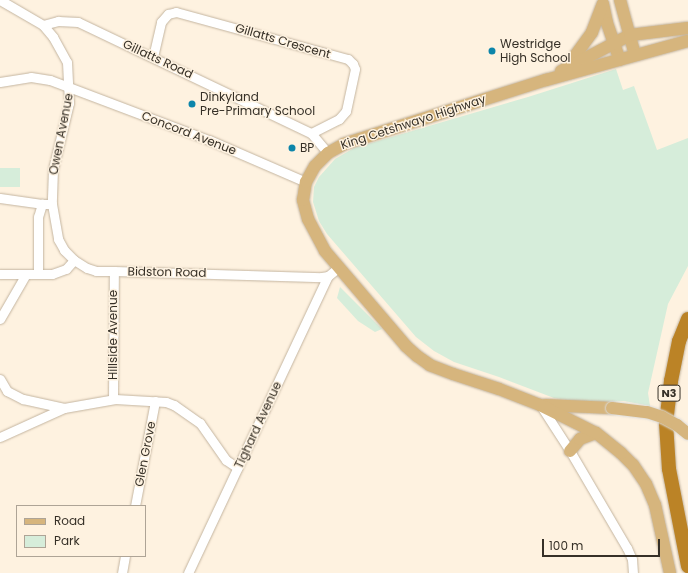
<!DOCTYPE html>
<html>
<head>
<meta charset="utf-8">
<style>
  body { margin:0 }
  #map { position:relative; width:688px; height:573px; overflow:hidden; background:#fef2e0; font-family:Poppins,sans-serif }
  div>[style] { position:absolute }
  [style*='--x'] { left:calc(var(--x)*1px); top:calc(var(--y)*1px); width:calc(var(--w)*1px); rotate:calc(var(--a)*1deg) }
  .green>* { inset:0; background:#d6edda; transform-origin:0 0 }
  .roads { filter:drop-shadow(0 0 1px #c4b5a0) drop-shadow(0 0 1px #c4b5a0) }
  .minor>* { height:9px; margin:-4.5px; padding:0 4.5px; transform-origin:4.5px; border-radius:4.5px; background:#fff }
  .major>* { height:12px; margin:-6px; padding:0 6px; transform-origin:6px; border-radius:6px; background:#d6b57d }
  .highway>* { height:14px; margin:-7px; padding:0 7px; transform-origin:7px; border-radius:7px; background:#bb8326 }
  .bridges { filter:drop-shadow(0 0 1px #dbdad8) drop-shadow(0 0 1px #dbdad8) }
  .major-bridge>* { height:12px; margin:-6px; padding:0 6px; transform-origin:6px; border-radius:6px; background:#d6b57d }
  .dots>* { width:11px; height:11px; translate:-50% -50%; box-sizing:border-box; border:2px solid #fef2e0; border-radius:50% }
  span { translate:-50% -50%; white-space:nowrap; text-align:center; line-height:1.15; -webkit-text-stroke:3px #fef2e0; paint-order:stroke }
  .shield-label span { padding:1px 3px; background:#fef2e0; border:1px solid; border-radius:3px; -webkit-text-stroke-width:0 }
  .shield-label { font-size:11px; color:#363027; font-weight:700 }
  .street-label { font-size:12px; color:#363027 }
  .poi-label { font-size:12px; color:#363027 }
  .left { translate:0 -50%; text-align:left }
  .legend { position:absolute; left:16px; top:505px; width:130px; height:52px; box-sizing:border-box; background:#fef2e0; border:1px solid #aea496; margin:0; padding:5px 7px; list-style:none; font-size:12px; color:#363027 }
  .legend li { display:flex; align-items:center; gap:8px; height:20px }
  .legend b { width:20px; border:1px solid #aea496 }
  .scale { position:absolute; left:542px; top:539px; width:118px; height:18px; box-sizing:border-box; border:2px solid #363027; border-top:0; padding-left:5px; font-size:12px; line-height:14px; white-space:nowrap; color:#363027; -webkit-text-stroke:3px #fef2e0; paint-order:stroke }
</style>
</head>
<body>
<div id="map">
  <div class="green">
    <div style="clip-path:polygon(616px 69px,623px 90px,634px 86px,657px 150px,688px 138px,688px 266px,668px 304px,648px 393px,650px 406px,624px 401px,587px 403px,554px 398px,499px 377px,454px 362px,434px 351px,416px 337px,327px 234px,319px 221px,313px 202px,314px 187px,319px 177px,335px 159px,354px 148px,528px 97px)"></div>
    <div style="left:0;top:168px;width:20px;height:19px"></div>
    <div style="clip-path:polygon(340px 287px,382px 329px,375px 332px,358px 321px,337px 298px)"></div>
  </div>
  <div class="roads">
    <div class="minor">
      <div style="--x:0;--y:0;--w:50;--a:30.2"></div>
      <div style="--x:43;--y:25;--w:16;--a:50"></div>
      <div style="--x:53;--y:37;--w:29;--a:61"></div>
      <div style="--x:67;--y:62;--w:41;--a:87.2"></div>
      <div style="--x:69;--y:103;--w:68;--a:103.6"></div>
      <div style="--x:53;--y:169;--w:35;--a:92"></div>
      <div style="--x:52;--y:204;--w:36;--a:80"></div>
      <div style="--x:58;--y:239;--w:13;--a:61"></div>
      <div style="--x:64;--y:250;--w:14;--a:45"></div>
      <div style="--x:74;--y:260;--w:15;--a:32"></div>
      <div style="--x:87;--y:268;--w:9;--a:18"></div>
      <div style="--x:96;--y:271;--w:18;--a:0"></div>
      <div style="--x:114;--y:271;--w:208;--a:1.7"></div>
      <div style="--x:322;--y:277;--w:6;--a:-9"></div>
      <div style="--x:328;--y:276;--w:13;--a:-39"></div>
      <div style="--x:43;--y:25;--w:16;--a:-15"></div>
      <div style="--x:58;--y:21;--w:20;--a:3"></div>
      <div style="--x:78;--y:22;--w:258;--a:25.5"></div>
      <div style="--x:311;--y:133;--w:26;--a:50"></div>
      <div style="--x:153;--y:57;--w:36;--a:-77"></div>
      <div style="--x:161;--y:22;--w:11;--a:-49"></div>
      <div style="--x:168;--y:14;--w:8;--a:-14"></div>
      <div style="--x:176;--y:12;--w:178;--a:15.3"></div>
      <div style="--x:348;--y:59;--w:7;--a:45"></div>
      <div style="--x:353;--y:64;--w:5;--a:68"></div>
      <div style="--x:355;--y:69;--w:43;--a:102.1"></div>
      <div style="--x:346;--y:111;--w:11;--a:131"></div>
      <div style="--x:339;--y:119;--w:31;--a:153"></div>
      <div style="--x:0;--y:82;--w:31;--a:-9"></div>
      <div style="--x:31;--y:77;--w:19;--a:9"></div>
      <div style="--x:50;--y:80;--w:170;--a:20.7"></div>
      <div style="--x:209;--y:140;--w:106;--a:23.4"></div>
      <div style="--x:0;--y:198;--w:42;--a:8.1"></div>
      <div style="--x:0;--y:274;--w:52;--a:0"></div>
      <div style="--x:52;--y:274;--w:15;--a:-20"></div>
      <div style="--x:66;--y:269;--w:12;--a:-48"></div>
      <div style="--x:38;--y:274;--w:57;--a:-90"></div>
      <div style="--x:38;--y:217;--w:14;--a:-73"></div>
      <div style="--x:42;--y:204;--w:10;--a:0"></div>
      <div style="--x:0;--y:319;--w:52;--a:-60"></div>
      <div style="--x:0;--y:379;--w:14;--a:60"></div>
      <div style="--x:7;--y:391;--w:18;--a:27"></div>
      <div style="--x:23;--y:399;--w:42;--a:12.4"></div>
      <div style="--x:64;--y:408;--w:52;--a:-10"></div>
      <div style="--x:115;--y:399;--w:51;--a:3.4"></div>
      <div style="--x:166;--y:402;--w:9;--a:21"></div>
      <div style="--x:174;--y:405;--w:32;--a:35"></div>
      <div style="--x:200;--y:423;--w:45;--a:54.9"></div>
      <div style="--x:226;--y:460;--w:14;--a:34"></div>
      <div style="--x:113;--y:399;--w:128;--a:-89.6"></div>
      <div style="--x:541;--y:406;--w:54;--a:57.2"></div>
      <div style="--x:570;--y:451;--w:113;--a:59.6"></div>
      <div style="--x:627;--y:548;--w:12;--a:66"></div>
      <div style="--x:632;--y:559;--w:14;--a:86"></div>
      <div style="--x:0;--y:437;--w:70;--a:-24.4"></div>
      <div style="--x:135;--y:506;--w:107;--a:-79.2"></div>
      <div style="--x:122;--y:573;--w:17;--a:-80"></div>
      <div style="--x:188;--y:573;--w:328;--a:-64.8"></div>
    </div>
    <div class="major">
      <div style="--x:620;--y:0;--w:57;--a:74.7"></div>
      <div style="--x:603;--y:4;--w:19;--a:78"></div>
      <div style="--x:607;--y:23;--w:39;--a:71"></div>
      <div style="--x:569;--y:64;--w:39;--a:-54"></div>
      <div style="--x:592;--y:32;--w:30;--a:-69"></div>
      <div style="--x:561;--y:71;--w:78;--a:-27.6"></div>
      <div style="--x:630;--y:35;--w:58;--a:-6.9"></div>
      <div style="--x:545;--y:405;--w:67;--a:2.6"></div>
      <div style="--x:570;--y:451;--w:16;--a:-50"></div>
      <div style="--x:580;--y:439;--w:17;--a:-21"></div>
      <div style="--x:670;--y:573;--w:70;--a:-102.4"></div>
      <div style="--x:655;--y:505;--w:23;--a:-113"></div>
      <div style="--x:646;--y:484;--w:23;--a:-124"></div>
      <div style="--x:633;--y:465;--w:17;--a:-135"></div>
      <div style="--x:621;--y:453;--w:32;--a:-141"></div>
      <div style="--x:596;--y:433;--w:63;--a:-153.4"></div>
      <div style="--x:540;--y:405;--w:44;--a:-158.7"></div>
      <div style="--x:499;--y:389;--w:48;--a:-161.9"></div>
      <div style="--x:453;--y:374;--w:25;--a:-159"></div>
      <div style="--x:430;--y:365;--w:16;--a:-145"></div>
      <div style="--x:417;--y:356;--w:15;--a:-138"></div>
      <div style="--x:406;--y:346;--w:125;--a:-130.5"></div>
      <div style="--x:325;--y:251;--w:36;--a:-118"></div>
      <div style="--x:308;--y:219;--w:20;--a:-105"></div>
      <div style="--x:303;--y:200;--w:18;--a:-81"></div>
      <div style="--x:306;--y:182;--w:18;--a:-61"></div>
      <div style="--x:315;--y:166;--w:18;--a:-45"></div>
      <div style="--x:328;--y:153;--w:18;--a:-29"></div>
      <div style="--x:344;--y:144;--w:212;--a:-17.6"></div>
      <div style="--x:546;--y:80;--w:147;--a:-15.4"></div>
    </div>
    <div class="highway">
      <div style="--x:688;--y:319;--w:24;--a:112"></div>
      <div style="--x:679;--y:341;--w:41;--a:101.3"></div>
      <div style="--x:671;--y:381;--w:42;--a:96.8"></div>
      <div style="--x:666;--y:423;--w:46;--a:86.3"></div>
      <div style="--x:669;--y:469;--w:99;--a:78.9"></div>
    </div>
  </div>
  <div class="bridges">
    <div class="major-bridge">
      <div style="--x:612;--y:408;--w:35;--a:7"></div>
      <div style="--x:647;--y:412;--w:16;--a:18"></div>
      <div style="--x:662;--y:417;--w:17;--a:28"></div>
      <div style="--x:677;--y:425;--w:14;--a:39"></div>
    </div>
  </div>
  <div class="dots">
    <div style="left:492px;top:51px;background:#0c85aa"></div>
    <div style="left:192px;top:104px;background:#0c85aa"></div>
    <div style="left:292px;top:148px;background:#0c85aa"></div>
  </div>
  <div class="shield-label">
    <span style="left:669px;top:393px">N3</span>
  </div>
  <div class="street-label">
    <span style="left:283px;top:41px;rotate:16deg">Gillatts Crescent</span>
    <span style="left:158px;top:59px;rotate:25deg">Gillatts Road</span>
    <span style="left:413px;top:122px;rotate:-18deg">King Cetshwayo Highway</span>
    <span style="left:189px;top:133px;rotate:21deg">Concord Avenue</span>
    <span style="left:61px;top:134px;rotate:-79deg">Owen Avenue</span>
    <span style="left:167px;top:272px;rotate:1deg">Bidston Road</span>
    <span style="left:113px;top:335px;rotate:-90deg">Hillside Avenue</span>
    <span style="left:258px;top:425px;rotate:-65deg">Tighard Avenue</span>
    <span style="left:145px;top:454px;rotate:-79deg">Glen Grove</span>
  </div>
  <div class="poi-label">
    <span class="left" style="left:500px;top:51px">Westridge<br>High School</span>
    <span class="left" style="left:200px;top:104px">Dinkyland<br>Pre-Primary School</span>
    <span class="left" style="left:300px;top:148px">BP</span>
  </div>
  <ul class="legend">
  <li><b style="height:5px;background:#d6b57d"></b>Road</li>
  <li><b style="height:11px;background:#d6edda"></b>Park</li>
  </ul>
  <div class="scale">100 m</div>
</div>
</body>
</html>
